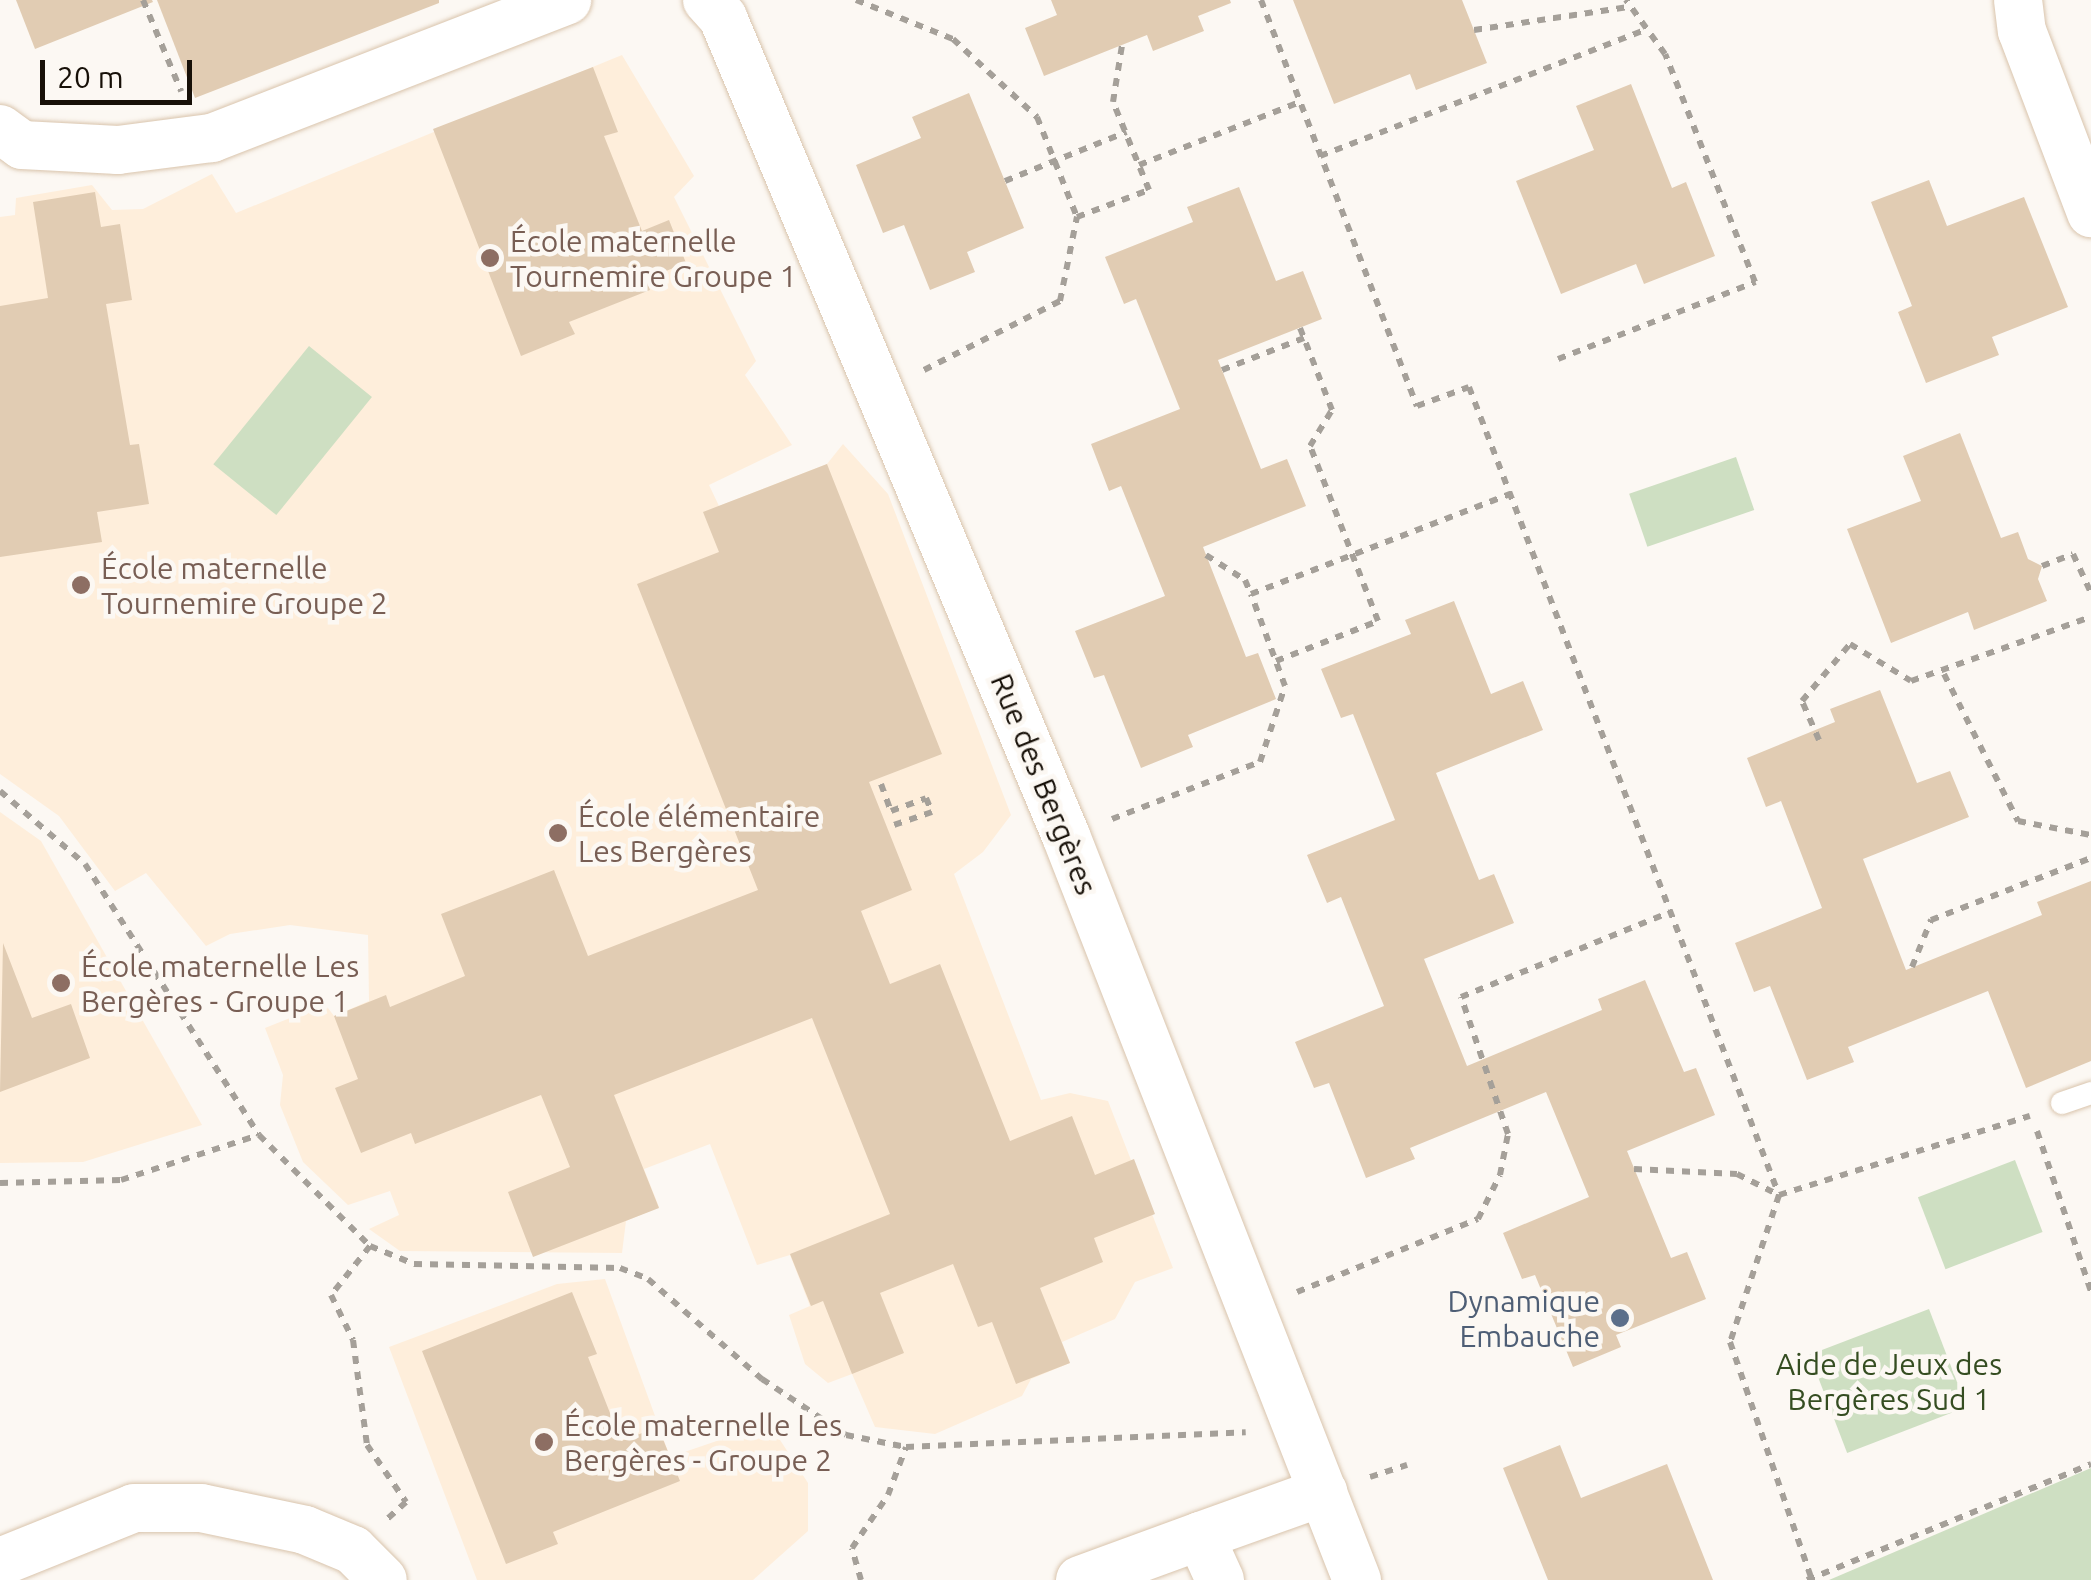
<!DOCTYPE html>
<html>
<head>
<meta charset="utf-8">
<style>
  body { margin:0 }
  #map { position:relative; width:2091px; height:1580px; overflow:hidden; background:#fcf8f3; font-family:Ubuntu,sans-serif }
  div>[style] { position:absolute }
  [style*='--x'] { left:calc(var(--x)*1px); top:calc(var(--y)*1px); width:calc(var(--w)*1px); rotate:calc(var(--a)*1deg) }
  .built>* { inset:0; background:#feeedb }
  .green>* { inset:0; background:#cedfc2; transform-origin:0 0 }
  .building>* { inset:0; background:#e1ccb3 }
  .path>* { height:6px; margin-top:-3px; transform-origin:0; background:repeating-linear-gradient(90deg,#a5a099 0 8px,transparent 0 16px) }
  .roads { filter:drop-shadow(0 0 2px #d9c4ac) drop-shadow(0 0 2px #d9c4ac) }
  .lane>* { height:22px; margin:-11px; padding:0 11px; transform-origin:11px; border-radius:11px; background:#fff }
  .street>* { height:48px; margin:-24px; padding:0 24px; transform-origin:24px; border-radius:24px; background:#fff }
  .dots>* { width:28px; height:28px; translate:-50% -50%; box-sizing:border-box; border:5px solid #fcf8f3; border-radius:50% }
  span { translate:-50% -50%; white-space:nowrap; text-align:center; line-height:1.15; -webkit-text-stroke:9px #fcf8f3; paint-order:stroke }
  .education-label { font-size:30px; color:#785e54 }
  .left { translate:0 -50%; text-align:left }
  .street-label { font-size:30px; color:#171008 }
  .service-label { font-size:30px; color:#4e5e75 }
  .right { translate:-100% -50%; text-align:right }
  .park-label { font-size:30px; color:#354d21 }
  .scale { position:absolute; left:40px; top:60px; width:152px; height:45px; box-sizing:border-box; border:5px solid #171008; border-top:0; padding-left:12px; font-size:30px; line-height:35px; white-space:nowrap; color:#171008; -webkit-text-stroke:8px #fcf8f3; paint-order:stroke }
</style>
</head>
<body>
<div id="map">
  <div class="built">
    <div style="clip-path:polygon(622px 55px,694px 176px,674px 197px,756px 361px,745px 375px,792px 445px,709px 485px,719px 506px,827px 464px,843px 444px,888px 494px,1011px 815px,983px 852px,954px 874px,1041px 1100px,1070px 1093px,1108px 1101px,1173px 1268px,1135px 1282px,1115px 1319px,1062px 1342px,1070px 1363px,1031px 1379px,1022px 1396px,935px 1434px,875px 1427px,852px 1374px,828px 1383px,805px 1364px,789px 1315px,810px 1306px,790px 1255px,757px 1265px,710px 1144px,644px 1169px,659px 1207px,626px 1221px,622px 1253px,400px 1251px,369px 1229px,399px 1215px,390px 1191px,348px 1205px,303px 1162px,280px 1105px,283px 1075px,265px 1028px,325px 1004px,334px 1016px,369px 1001px,368px 935px,290px 925px,230px 934px,206px 946px,146px 873px,115px 891px,59px 816px,0 774px,0 217px,15px 215px,16px 198px,92px 185px,112px 210px,143px 209px,212px 174px,236px 213px)"></div>
    <div style="clip-path:polygon(0 812px,41px 841px,202px 1125px,83px 1162px,0 1163px)"></div>
    <div style="clip-path:polygon(605px 1279px,670px 1457px,769px 1423px,808px 1483px,808px 1531px,753px 1580px,477px 1580px,389px 1347px,557px 1284px)"></div>
  </div>
  <div class="green">
    <div style="left:309px;top:346px;width:81px;height:152px;rotate:39deg"></div>
    <div style="left:1736px;top:457px;width:56px;height:113px;rotate:71deg"></div>
    <div style="left:2015px;top:1160px;width:77px;height:104px;rotate:69deg"></div>
    <div style="left:1929px;top:1309px;width:105px;height:128px;rotate:69deg"></div>
    <div style="clip-path:polygon(2091px 1468px,2091px 1580px,1829px 1580px)"></div>
  </div>
  <div class="building">
    <div style="clip-path:polygon(16px 0,152px 0,153px 2px,35px 49px)"></div>
    <div style="clip-path:polygon(157px 0,439px 0,439px 3px,195px 98px)"></div>
    <div style="clip-path:polygon(1051px 0,1230px 0,1231px 3px,1198px 16px,1204px 31px,1153px 51px,1147px 35px,1044px 76px,1025px 28px,1057px 15px)"></div>
    <div style="clip-path:polygon(1293px 0,1462px 0,1487px 63px,1416px 90px,1410px 74px,1334px 104px)"></div>
    <div style="clip-path:polygon(593px 67px,618px 132px,604px 136px,642px 231px,669px 220px,686px 263px,646px 279px,650px 290px,569px 322px,575px 334px,521px 356px,433px 129px)"></div>
    <div style="clip-path:polygon(1631px 84px,1672px 188px,1686px 182px,1715px 256px,1644px 284px,1636px 264px,1561px 294px,1516px 181px,1594px 150px,1576px 106px)"></div>
    <div style="clip-path:polygon(969px 93px,1024px 228px,967px 252px,975px 272px,930px 290px,904px 225px,883px 233px,856px 165px,921px 138px,912px 117px)"></div>
    <div style="clip-path:polygon(1929px 180px,1947px 226px,2024px 197px,2068px 307px,1992px 337px,1999px 355px,1926px 383px,1898px 312px,1912px 306px,1871px 202px)"></div>
    <div style="clip-path:polygon(1239px 187px,1276px 281px,1303px 271px,1322px 319px,1218px 360px,1261px 469px,1287px 459px,1306px 506px,1203px 547px,1246px 657px,1258px 653px,1276px 699px,1188px 735px,1193px 747px,1141px 768px,1104px 675px,1094px 678px,1075px 631px,1165px 596px,1121px 486px,1109px 491px,1091px 444px,1180px 409px,1136px 299px,1124px 304px,1105px 257px,1193px 222px,1187px 207px)"></div>
    <div style="clip-path:polygon(95px 192px,101px 227px,120px 224px,132px 300px,106px 304px,130px 445px,139px 444px,149px 504px,97px 512px,102px 542px,0 557px,0 306px,48px 298px,33px 202px)"></div>
    <div style="clip-path:polygon(1960px 433px,2001px 538px,2018px 532px,2028px 559px,2042px 566px,2038px 579px,2047px 601px,1974px 630px,1968px 612px,1891px 643px,1847px 529px,1921px 501px,1903px 456px)"></div>
    <div style="clip-path:polygon(827px 464px,942px 754px,869px 782px,912px 890px,861px 911px,890px 984px,940px 964px,1010px 1141px,1072px 1116px,1095px 1175px,1134px 1159px,1155px 1214px,1094px 1238px,1103px 1262px,1040px 1288px,1070px 1363px,1016px 1384px,992px 1322px,978px 1327px,953px 1264px,880px 1293px,904px 1353px,852px 1374px,823px 1301px,811px 1306px,790px 1254px,890px 1214px,812px 1018px,614px 1095px,659px 1208px,533px 1257px,508px 1192px,570px 1167px,541px 1095px,415px 1144px,411px 1133px,361px 1153px,335px 1088px,358px 1079px,334px 1016px,386px 995px,390px 1007px,465px 976px,441px 914px,554px 870px,588px 956px,758px 890px,637px 584px,719px 552px,703px 512px)"></div>
    <div style="clip-path:polygon(1454px 601px,1491px 694px,1523px 681px,1543px 730px,1436px 773px,1479px 880px,1494px 874px,1514px 923px,1424px 959px,1467px 1066px,1602px 1010px,1598px 999px,1645px 980px,1684px 1072px,1696px 1068px,1715px 1115px,1627px 1151px,1671px 1258px,1687px 1252px,1706px 1299px,1616px 1335px,1621px 1347px,1573px 1367px,1535px 1275px,1522px 1279px,1503px 1233px,1589px 1197px,1546px 1092px,1410px 1148px,1415px 1159px,1366px 1178px,1329px 1083px,1314px 1088px,1295px 1042px,1384px 1006px,1341px 897px,1327px 903px,1307px 855px,1395px 820px,1353px 714px,1341px 718px,1321px 669px,1411px 634px,1405px 620px)"></div>
    <div style="clip-path:polygon(1880px 690px,1917px 783px,1950px 771px,1969px 817px,1863px 859px,1906px 970px,2042px 915px,2037px 902px,2091px 881px,2091px 1061px,2026px 1088px,1988px 991px,1848px 1047px,1854px 1062px,1807px 1080px,1770px 986px,1754px 992px,1735px 943px,1822px 908px,1781px 801px,1766px 807px,1747px 758px,1835px 722px,1830px 709px)"></div>
    <div style="clip-path:polygon(3px 943px,32px 1018px,71px 1004px,90px 1058px,0 1092px)"></div>
    <div style="clip-path:polygon(572px 1292px,597px 1354px,588px 1357px,621px 1441px,658px 1427px,680px 1481px,553px 1532px,558px 1544px,506px 1564px,422px 1351px)"></div>
    <div style="clip-path:polygon(1560px 1445px,1581px 1498px,1667px 1464px,1713px 1580px,1548px 1580px,1503px 1468px)"></div>
  </div>
  <div class="path">
    <div style="--x:143;--y:0;--w:99;--a:67.3"></div>
    <div style="--x:856;--y:0;--w:105;--a:21.9"></div>
    <div style="--x:953;--y:39;--w:115;--a:42.9"></div>
    <div style="--x:1037;--y:117;--w:108;--a:68.2"></div>
    <div style="--x:1261;--y:0;--w:435;--a:69"></div>
    <div style="--x:1417;--y:406;--w:55;--a:-20.1"></div>
    <div style="--x:1469;--y:387;--w:865;--a:69.01"></div>
    <div style="--x:1779;--y:1195;--w:155;--a:108.4"></div>
    <div style="--x:1730;--y:1342;--w:252;--a:71"></div>
    <div style="--x:1474;--y:30;--w:156;--a:-8.5"></div>
    <div style="--x:1320;--y:156;--w:349;--a:-21.2"></div>
    <div style="--x:1139;--y:165;--w:173;--a:-21.4"></div>
    <div style="--x:1005;--y:181;--w:131;--a:-22"></div>
    <div style="--x:1558;--y:359;--w:212;--a:-21.3"></div>
    <div style="--x:1755;--y:282;--w:245;--a:-111.5"></div>
    <div style="--x:1665;--y:54;--w:67;--a:-125.8"></div>
    <div style="--x:924;--y:370;--w:153;--a:-26.9"></div>
    <div style="--x:1060;--y:301;--w:86;--a:-78.6"></div>
    <div style="--x:1077;--y:217;--w:77;--a:-20.6"></div>
    <div style="--x:1149;--y:190;--w:95;--a:-112.2"></div>
    <div style="--x:1113;--y:102;--w:58;--a:-81"></div>
    <div style="--x:1222;--y:370;--w:88;--a:-21.3"></div>
    <div style="--x:1206;--y:555;--w:46;--a:32.7"></div>
    <div style="--x:1245;--y:580;--w:15;--a:67"></div>
    <div style="--x:2042;--y:566;--w:33;--a:-21"></div>
    <div style="--x:2073;--y:554;--w:43;--a:65.2"></div>
    <div style="--x:1276;--y:661;--w:110;--a:-21.4"></div>
    <div style="--x:1378;--y:621;--w:188;--a:-111.2"></div>
    <div style="--x:1310;--y:446;--w:42;--a:-58.6"></div>
    <div style="--x:1332;--y:410;--w:88;--a:-111.3"></div>
    <div style="--x:1944;--y:674;--w:165;--a:63.3"></div>
    <div style="--x:2018;--y:821;--w:74;--a:10.9"></div>
    <div style="--x:1819;--y:740;--w:43;--a:-113.6"></div>
    <div style="--x:1802;--y:701;--w:75;--a:-49.9"></div>
    <div style="--x:1850;--y:644;--w:71;--a:31.2"></div>
    <div style="--x:1911;--y:681;--w:191;--a:-19.6"></div>
    <div style="--x:881;--y:784;--w:29;--a:70"></div>
    <div style="--x:891;--y:811;--w:37;--a:-20"></div>
    <div style="--x:926;--y:798;--w:15;--a:67"></div>
    <div style="--x:932;--y:812;--w:40;--a:161.1"></div>
    <div style="--x:0;--y:791;--w:112;--a:40.7"></div>
    <div style="--x:85;--y:864;--w:322;--a:57.3"></div>
    <div style="--x:259;--y:1135;--w:157;--a:45"></div>
    <div style="--x:370;--y:1246;--w:48;--a:22.2"></div>
    <div style="--x:414;--y:1264;--w:206;--a:1.1"></div>
    <div style="--x:620;--y:1268;--w:30;--a:21"></div>
    <div style="--x:648;--y:1279;--w:152;--a:41.3"></div>
    <div style="--x:762;--y:1379;--w:101;--a:33.7"></div>
    <div style="--x:846;--y:1435;--w:61;--a:11.3"></div>
    <div style="--x:906;--y:1447;--w:340;--a:-2.5"></div>
    <div style="--x:1112;--y:819;--w:159;--a:-21.1"></div>
    <div style="--x:1260;--y:762;--w:80;--a:-71.8"></div>
    <div style="--x:1285;--y:686;--w:98;--a:-110.3"></div>
    <div style="--x:1251;--y:594;--w:278;--a:-21.1"></div>
    <div style="--x:1912;--y:967;--w:51;--a:-68"></div>
    <div style="--x:1931;--y:920;--w:172;--a:-21.2"></div>
    <div style="--x:2037;--y:1131;--w:169;--a:71.4"></div>
    <div style="--x:1634;--y:1169;--w:103;--a:2.8"></div>
    <div style="--x:1737;--y:1174;--w:47;--a:26.6"></div>
    <div style="--x:1779;--y:1195;--w:263;--a:-17.5"></div>
    <div style="--x:0;--y:1183;--w:121;--a:-1.4"></div>
    <div style="--x:121;--y:1180;--w:145;--a:-18.1"></div>
    <div style="--x:370;--y:1246;--w:63;--a:128.5"></div>
    <div style="--x:331;--y:1295;--w:50;--a:63.9"></div>
    <div style="--x:353;--y:1340;--w:106;--a:82.4"></div>
    <div style="--x:367;--y:1445;--w:69;--a:55.6"></div>
    <div style="--x:406;--y:1502;--w:25;--a:138"></div>
    <div style="--x:1297;--y:1292;--w:195;--a:-22"></div>
    <div style="--x:1478;--y:1219;--w:49;--a:-63.4"></div>
    <div style="--x:1500;--y:1175;--w:42;--a:-79"></div>
    <div style="--x:1508;--y:1134;--w:145;--a:-108.9"></div>
    <div style="--x:1461;--y:997;--w:226;--a:-22.1"></div>
    <div style="--x:1370;--y:1477;--w:39;--a:-18"></div>
    <div style="--x:861;--y:1580;--w:33;--a:-106"></div>
    <div style="--x:852;--y:1548;--w:64;--a:-55.8"></div>
    <div style="--x:888;--y:1495;--w:51;--a:-69.4"></div>
    <div style="--x:1807;--y:1580;--w:307;--a:-22.2"></div>
  </div>
  <div class="roads">
    <div class="lane">
      <div style="--x:2062;--y:1103;--w:31;--a:-19"></div>
    </div>
    <div class="street">
      <div style="--x:707;--y:0;--w:24;--a:48"></div>
      <div style="--x:723;--y:18;--w:887;--a:67.25"></div>
      <div style="--x:1066;--y:836;--w:799;--a:68.64"></div>
      <div style="--x:2018;--y:0;--w:31;--a:83"></div>
      <div style="--x:2022;--y:31;--w:195;--a:69.2"></div>
      <div style="--x:0;--y:129;--w:27;--a:36"></div>
      <div style="--x:22;--y:145;--w:96;--a:3"></div>
      <div style="--x:118;--y:150;--w:95;--a:-7.3"></div>
      <div style="--x:212;--y:138;--w:381;--a:-21.2"></div>
      <div style="--x:0;--y:1562;--w:144;--a:-21.9"></div>
      <div style="--x:134;--y:1508;--w:67;--a:0"></div>
      <div style="--x:201;--y:1508;--w:106;--a:11.9"></div>
      <div style="--x:305;--y:1530;--w:52;--a:22.6"></div>
      <div style="--x:353;--y:1550;--w:42;--a:45"></div>
      <div style="--x:1080;--y:1580;--w:128;--a:-20.1"></div>
      <div style="--x:1220;--y:1580;--w:48;--a:-114.4"></div>
      <div style="--x:1200;--y:1536;--w:131;--a:-19.7"></div>
    </div>
  </div>
  <div class="dots">
    <div style="left:490px;top:258px;background:#8d6e63"></div>
    <div style="left:81px;top:585px;background:#8d6e63"></div>
    <div style="left:558px;top:833px;background:#8d6e63"></div>
    <div style="left:61px;top:983px;background:#8d6e63"></div>
    <div style="left:1620px;top:1318px;background:#5c6f8a"></div>
    <div style="left:544px;top:1442px;background:#8d6e63"></div>
  </div>
  <div class="education-label">
    <span class="left" style="left:510px;top:258px">École maternelle<br>Tournemire Groupe 1</span>
    <span class="left" style="left:101px;top:585px">École maternelle<br>Tournemire Groupe 2</span>
    <span class="left" style="left:578px;top:833px">École élémentaire<br>Les Bergères</span>
    <span class="left" style="left:81px;top:983px">École maternelle Les<br>Bergères - Groupe 1</span>
    <span class="left" style="left:564px;top:1442px">École maternelle Les<br>Bergères - Groupe 2</span>
  </div>
  <div class="street-label">
    <span style="left:1044px;top:784px;rotate:68deg">Rue des Bergères</span>
  </div>
  <div class="service-label">
    <span class="right" style="left:1600px;top:1318px">Dynamique<br>Embauche</span>
  </div>
  <div class="park-label">
    <span style="left:1889px;top:1381px">Aide de Jeux des<br>Bergères Sud 1</span>
  </div>
  <div class="scale">20 m</div>
</div>
</body>
</html>
